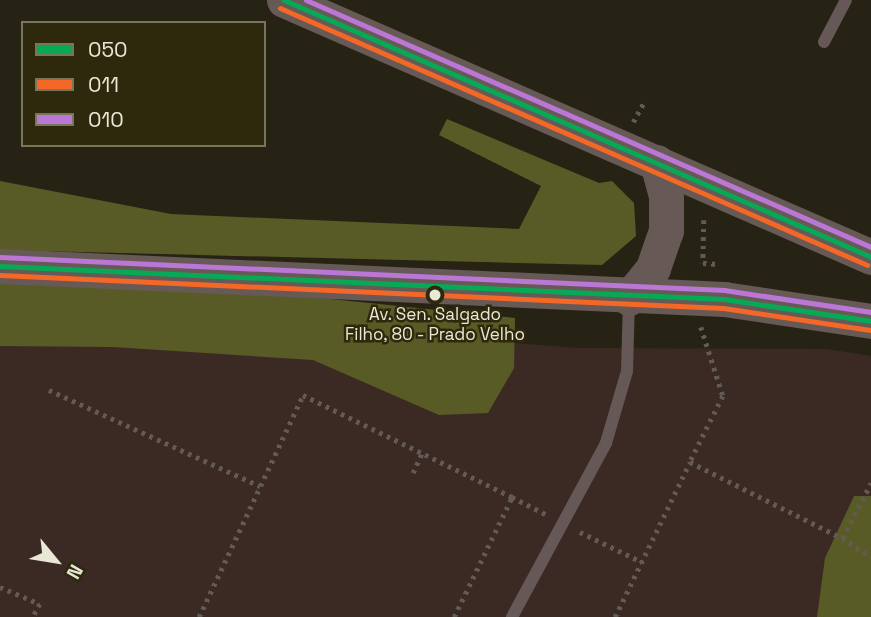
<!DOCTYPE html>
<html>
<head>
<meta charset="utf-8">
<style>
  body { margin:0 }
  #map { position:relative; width:871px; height:617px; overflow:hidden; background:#262314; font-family:"Space Grotesk",sans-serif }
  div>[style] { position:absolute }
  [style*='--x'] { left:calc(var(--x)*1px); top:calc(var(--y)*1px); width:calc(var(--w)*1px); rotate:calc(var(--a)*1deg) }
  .education>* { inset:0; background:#3b2a24 }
  .forest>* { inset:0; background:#595b26 }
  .path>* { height:4.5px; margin-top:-2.25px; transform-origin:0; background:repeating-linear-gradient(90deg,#625a55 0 3.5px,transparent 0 8.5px) }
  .lane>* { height:12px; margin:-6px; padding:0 6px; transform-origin:6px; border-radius:6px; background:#655856 }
  .secondary>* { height:35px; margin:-17.5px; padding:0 17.5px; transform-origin:17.5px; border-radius:17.5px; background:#675956 }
  .bus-1>* { height:5px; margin:-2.5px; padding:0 2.5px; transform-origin:2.5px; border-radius:2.5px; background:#06aa56 }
  .bus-2>* { height:5px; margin:-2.5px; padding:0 2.5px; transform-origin:2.5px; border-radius:2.5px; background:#f36827 }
  .bus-3>* { height:5px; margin:-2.5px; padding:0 2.5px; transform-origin:2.5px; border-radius:2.5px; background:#ba77d6 }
  .dots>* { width:19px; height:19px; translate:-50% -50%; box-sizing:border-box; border:4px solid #2e290c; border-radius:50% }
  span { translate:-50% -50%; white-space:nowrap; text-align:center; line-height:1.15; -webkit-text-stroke:5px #2e290c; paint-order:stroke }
  .bus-label { font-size:17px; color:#e9e7d6 }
  .legend { position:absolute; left:21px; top:21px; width:245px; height:126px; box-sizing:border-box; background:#2e290c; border:2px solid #79755d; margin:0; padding:9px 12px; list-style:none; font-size:21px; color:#e9e7d6 }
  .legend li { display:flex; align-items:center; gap:14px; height:35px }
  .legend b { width:35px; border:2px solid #79755d }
  .north { position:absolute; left:21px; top:526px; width:70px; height:70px; -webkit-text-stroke:5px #2e290c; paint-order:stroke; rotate:120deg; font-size:19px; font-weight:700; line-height:28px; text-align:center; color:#e9e7d6 }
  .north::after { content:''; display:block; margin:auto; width:24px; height:32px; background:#e9e7d6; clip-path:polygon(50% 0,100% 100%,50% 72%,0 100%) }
</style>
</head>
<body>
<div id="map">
  <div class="education">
    <div style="clip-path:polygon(0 303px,577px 348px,827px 349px,871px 356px,871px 617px,0 617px)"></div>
  </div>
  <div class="forest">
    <div style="clip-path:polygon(447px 119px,599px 183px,612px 181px,634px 203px,636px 236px,602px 265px,0 250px,0 181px,171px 214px,519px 229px,541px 186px,439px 135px)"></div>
    <div style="clip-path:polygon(0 281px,311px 297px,515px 318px,514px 368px,488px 413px,439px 415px,313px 360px,113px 347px,0 346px)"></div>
    <div style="clip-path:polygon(854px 496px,871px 496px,871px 617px,817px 617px,825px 558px)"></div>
  </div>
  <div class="path">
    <div style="--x:633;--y:122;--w:21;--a:-61"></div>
    <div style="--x:704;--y:220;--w:43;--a:91.3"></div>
    <div style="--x:703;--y:263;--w:15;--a:4"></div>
    <div style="--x:701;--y:327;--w:72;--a:72.3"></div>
    <div style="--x:723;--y:396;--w:74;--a:116.6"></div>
    <div style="--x:690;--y:462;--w:170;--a:26.6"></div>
    <div style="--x:842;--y:538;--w:35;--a:33"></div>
    <div style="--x:49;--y:390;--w:232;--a:24.5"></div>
    <div style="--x:413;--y:473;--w:22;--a:-66"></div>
    <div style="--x:580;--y:532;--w:69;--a:25.8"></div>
    <div style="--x:842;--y:538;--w:62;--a:-62.2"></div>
    <div style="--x:0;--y:587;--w:43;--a:23"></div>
    <div style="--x:40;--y:604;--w:15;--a:118"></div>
    <div style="--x:199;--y:617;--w:245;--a:-64.9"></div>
    <div style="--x:303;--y:395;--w:233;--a:26"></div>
    <div style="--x:454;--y:617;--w:133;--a:-64.2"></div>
    <div style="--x:512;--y:497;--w:39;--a:27"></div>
    <div style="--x:615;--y:617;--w:172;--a:-64.2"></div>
  </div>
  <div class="lane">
    <div style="--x:824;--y:42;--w:47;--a:-62.4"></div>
    <div style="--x:512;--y:617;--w:198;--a:-61.6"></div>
    <div style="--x:606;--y:443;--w:75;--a:-73.7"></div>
    <div style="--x:627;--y:371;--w:73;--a:-88.4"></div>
  </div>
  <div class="secondary">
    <div style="--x:284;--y:0;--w:641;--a:23.64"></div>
    <div style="--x:0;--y:266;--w:725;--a:2.61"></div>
    <div style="--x:724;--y:299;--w:149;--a:8.5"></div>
    <div style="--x:629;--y:298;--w:38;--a:-51"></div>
    <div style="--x:653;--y:268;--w:39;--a:-71"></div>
    <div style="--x:666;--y:231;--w:35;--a:-90"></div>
    <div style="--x:666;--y:196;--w:35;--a:-105"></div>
  </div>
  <div class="bus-1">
    <div style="--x:284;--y:0;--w:641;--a:23.64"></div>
    <div style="--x:0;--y:266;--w:725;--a:2.61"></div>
    <div style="--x:724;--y:299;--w:149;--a:8.5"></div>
  </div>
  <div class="bus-2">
    <div style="--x:280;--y:8;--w:641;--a:23.64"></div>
    <div style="--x:0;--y:275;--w:724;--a:2.61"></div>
    <div style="--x:723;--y:308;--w:149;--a:8.5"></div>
  </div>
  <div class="bus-3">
    <div style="--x:306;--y:0;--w:617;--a:23.61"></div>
    <div style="--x:0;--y:257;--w:725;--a:2.61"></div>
    <div style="--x:724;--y:290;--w:149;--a:8.5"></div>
  </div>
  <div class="dots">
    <div style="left:435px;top:295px;background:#e9e7d6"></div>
  </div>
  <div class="bus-label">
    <span style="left:435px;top:325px">Av. Sen. Salgado<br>Filho, 80 - Prado Velho</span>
  </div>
  <ul class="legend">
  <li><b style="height:9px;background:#06aa56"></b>050</li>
  <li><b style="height:9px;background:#f36827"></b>011</li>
  <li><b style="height:9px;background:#ba77d6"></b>010</li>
  </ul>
  <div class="north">N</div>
</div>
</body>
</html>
